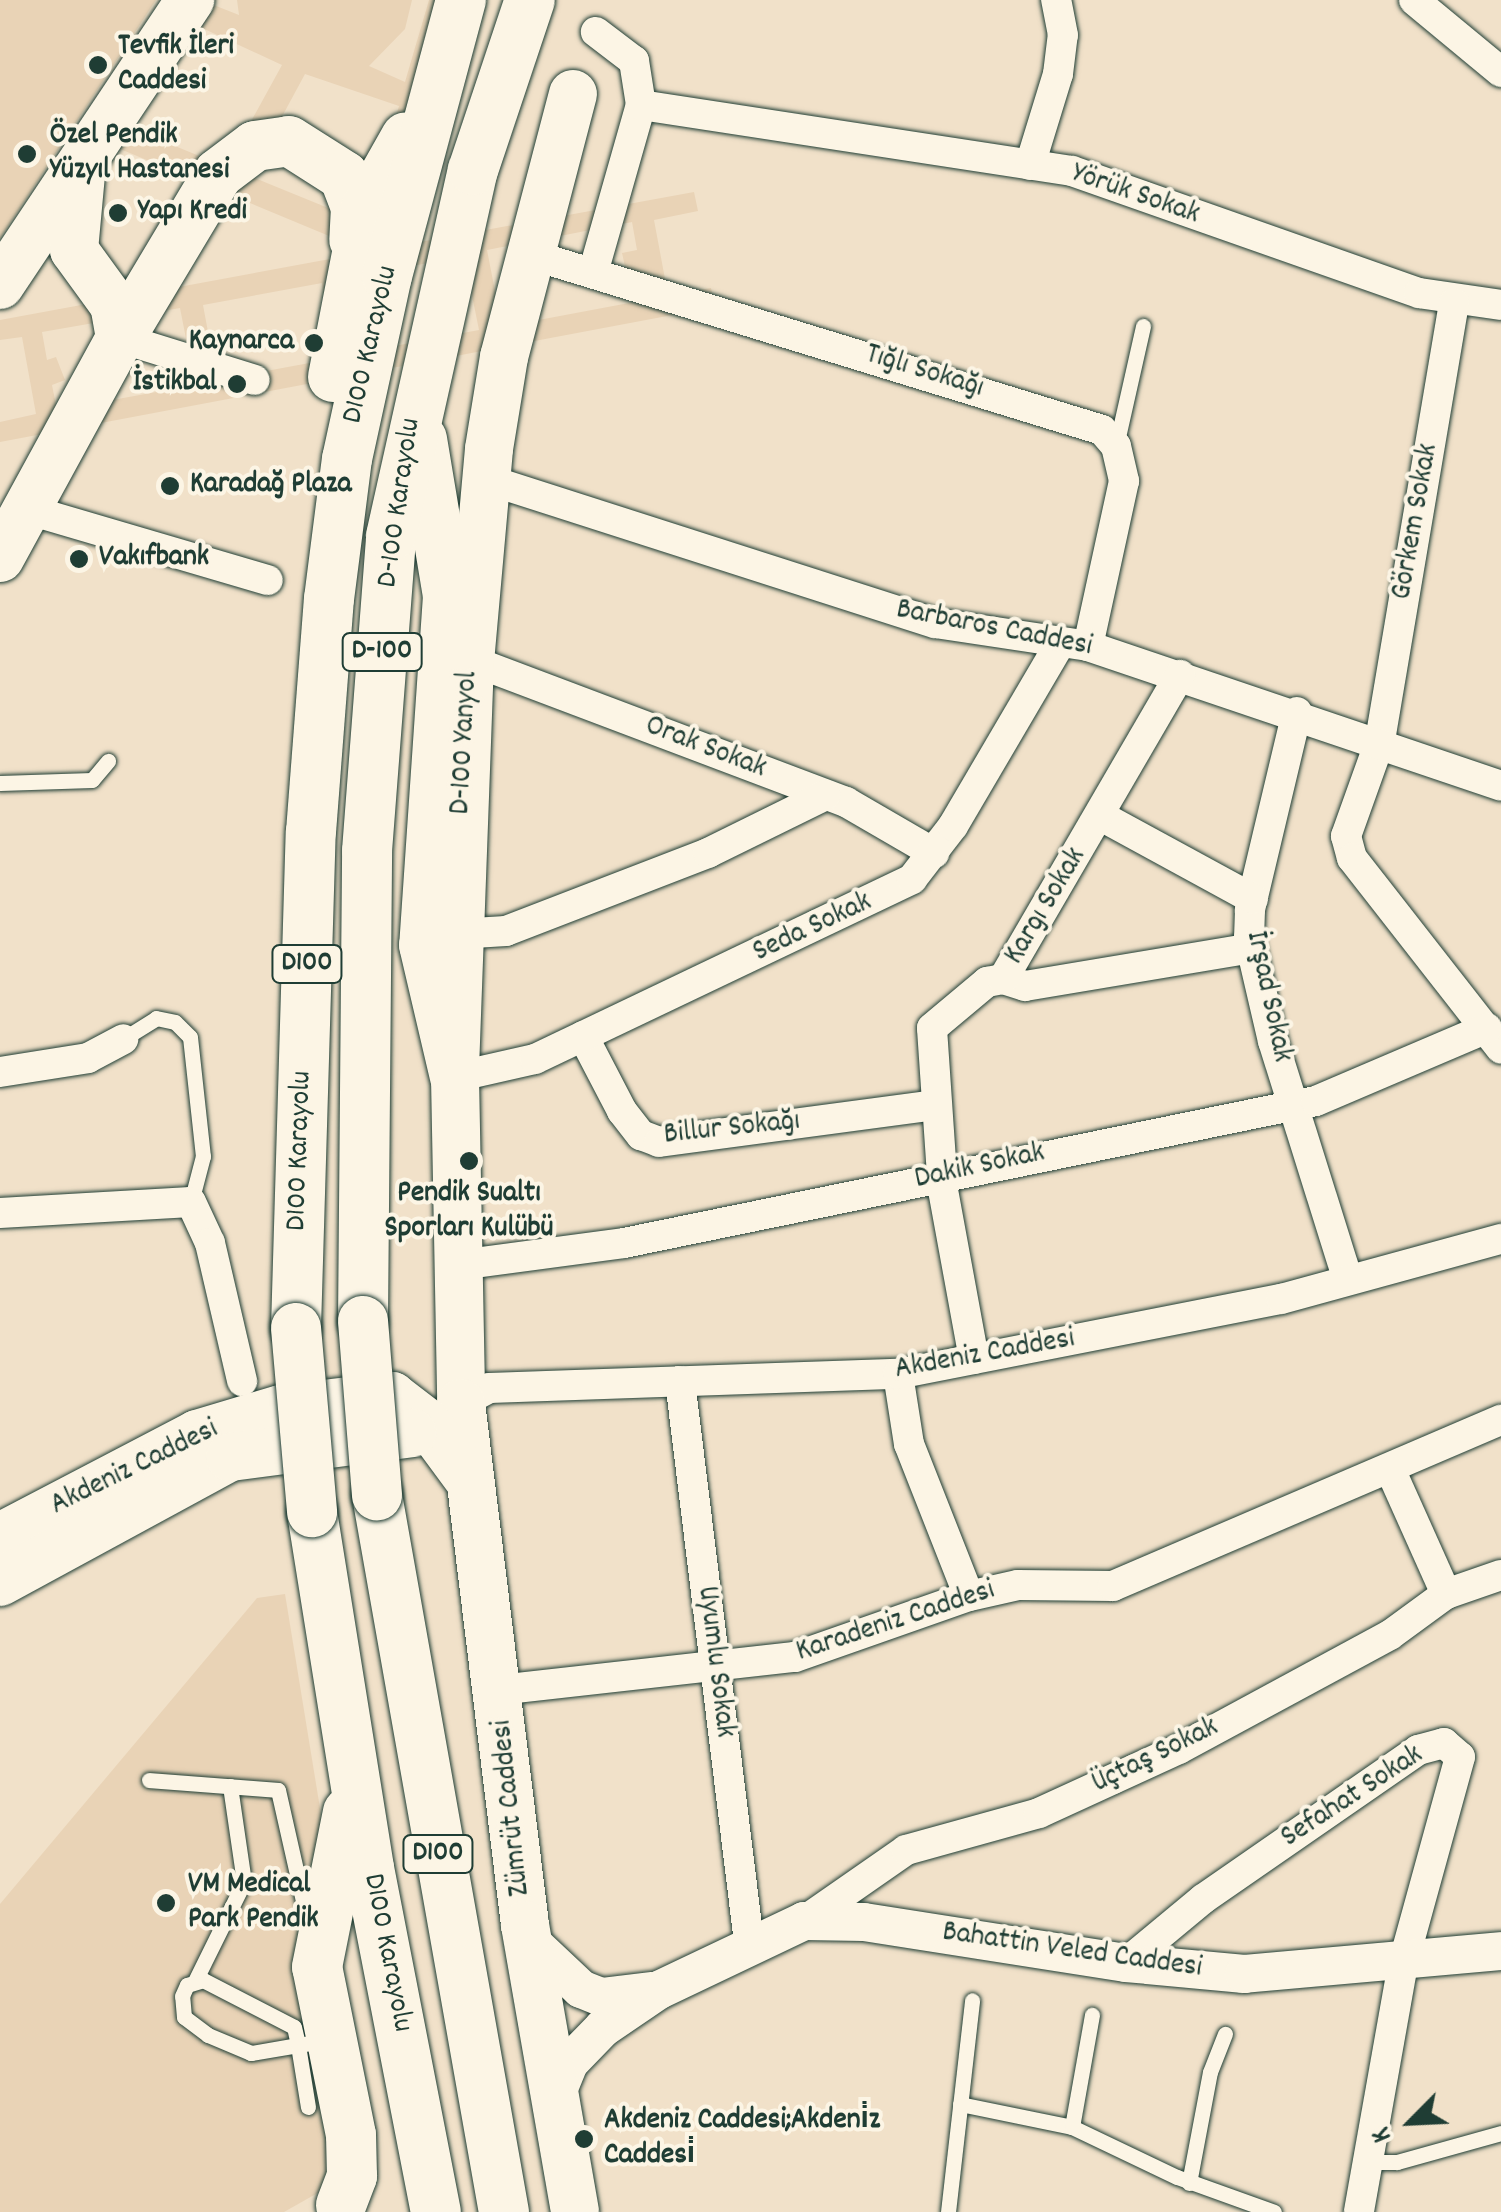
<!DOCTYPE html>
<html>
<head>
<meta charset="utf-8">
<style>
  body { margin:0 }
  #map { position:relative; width:1501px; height:2212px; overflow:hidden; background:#f1e1c9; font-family:Dekko,sans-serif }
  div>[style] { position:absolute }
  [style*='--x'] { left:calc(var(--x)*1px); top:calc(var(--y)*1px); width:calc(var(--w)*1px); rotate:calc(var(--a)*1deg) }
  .built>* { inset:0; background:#e9d3b6 }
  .roads { filter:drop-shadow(0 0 2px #1f3d34) drop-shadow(0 0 2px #1f3d34) }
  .service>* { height:15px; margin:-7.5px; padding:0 7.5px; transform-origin:7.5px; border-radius:7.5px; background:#fcf5e5 }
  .minor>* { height:30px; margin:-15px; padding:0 15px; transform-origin:15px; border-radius:15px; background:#fcf5e5 }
  .tertiary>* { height:38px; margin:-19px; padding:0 19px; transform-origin:19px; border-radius:19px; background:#fcf5e5 }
  .primary>* { height:48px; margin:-24px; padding:0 24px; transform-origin:24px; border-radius:24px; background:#fcf5e5 }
  .trunk>* { height:50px; margin:-25px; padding:0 25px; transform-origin:25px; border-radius:25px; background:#fcf5e5 }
  .bridges { filter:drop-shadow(0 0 2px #1f3d34) drop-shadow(0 0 2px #1f3d34) }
  .trunk-bridge>* { height:50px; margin:-25px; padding:0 25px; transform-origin:25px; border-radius:25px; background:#fcf5e5 }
  .dots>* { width:28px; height:28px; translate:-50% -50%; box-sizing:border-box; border:5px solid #fcf5e5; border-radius:50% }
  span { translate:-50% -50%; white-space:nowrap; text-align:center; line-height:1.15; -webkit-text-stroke:8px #fcf5e5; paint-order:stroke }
  .shield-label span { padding:2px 8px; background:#fcf5e5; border:2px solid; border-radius:8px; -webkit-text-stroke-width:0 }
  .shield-label { font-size:28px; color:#1f3d34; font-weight:700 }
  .poi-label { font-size:30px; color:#1f3d34; font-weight:700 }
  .left { translate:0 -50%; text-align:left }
  .right { translate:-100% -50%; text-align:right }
  .street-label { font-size:30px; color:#1f3d34 }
  .north { position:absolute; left:1361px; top:2072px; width:100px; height:100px; -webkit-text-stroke:8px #fcf5e5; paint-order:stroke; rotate:246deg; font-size:28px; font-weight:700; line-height:40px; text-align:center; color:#1f3d34 }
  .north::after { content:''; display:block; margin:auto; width:35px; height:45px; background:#1f3d34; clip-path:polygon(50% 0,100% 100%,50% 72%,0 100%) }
</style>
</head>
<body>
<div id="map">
  <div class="built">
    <div style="clip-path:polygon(0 0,156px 0,0 238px)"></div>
    <div style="clip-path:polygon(evenodd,172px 0,201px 0,239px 15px,237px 0,412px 0,405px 29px,369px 66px,405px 82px,429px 0,452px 0,382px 249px,694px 192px,698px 211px,654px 220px,668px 295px,711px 288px,715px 307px,0 442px,0 422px,36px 414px,22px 337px,0 340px,0 320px,357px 254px,358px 248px,113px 146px,53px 246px,35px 236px,172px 0,185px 20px,282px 65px,226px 167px,124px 125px,185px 20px,172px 0,305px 74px,399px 106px,365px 223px,250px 176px,305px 74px,172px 0,632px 222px,637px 250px,622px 253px,627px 276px,641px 274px,645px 300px,502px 327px,487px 250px,632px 222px,172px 0,464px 256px,479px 330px,368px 351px,362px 328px,372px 326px,367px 301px,376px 273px,464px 256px,172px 0,322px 283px,331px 359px,217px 380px,203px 305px,322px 283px,172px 0,180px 308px,190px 359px,174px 370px,182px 379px,193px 376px,195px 385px,57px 410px,52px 385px,65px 380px,56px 357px,47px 360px,42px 332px,180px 308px)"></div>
    <div style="clip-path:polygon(285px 1594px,327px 1851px,362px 2168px,284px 2212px,0 2212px,0 1904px,257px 1598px)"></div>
  </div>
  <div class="roads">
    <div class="service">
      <div style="--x:1116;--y:446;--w:123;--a:-77.3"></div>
      <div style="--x:0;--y:783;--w:92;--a:-1.9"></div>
      <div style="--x:92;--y:780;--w:25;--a:-50"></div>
      <div style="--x:123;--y:1039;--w:39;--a:-32"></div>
      <div style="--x:156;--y:1018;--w:19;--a:12"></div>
      <div style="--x:175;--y:1022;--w:21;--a:45"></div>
      <div style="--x:190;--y:1037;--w:120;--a:83.8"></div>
      <div style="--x:203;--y:1156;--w:48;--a:104.6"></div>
      <div style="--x:149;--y:1780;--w:129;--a:4.4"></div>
      <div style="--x:278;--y:1790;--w:136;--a:77.3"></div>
      <div style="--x:196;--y:1979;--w:108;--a:-63.7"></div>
      <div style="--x:244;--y:1882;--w:97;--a:-98.3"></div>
      <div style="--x:960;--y:2104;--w:114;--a:11.6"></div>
      <div style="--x:1072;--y:2127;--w:116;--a:25.5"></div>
      <div style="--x:1177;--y:2177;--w:103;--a:19.8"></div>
      <div style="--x:308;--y:2107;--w:63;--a:-99.2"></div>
      <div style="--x:298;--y:2045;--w:48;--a:170.3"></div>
      <div style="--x:251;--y:2053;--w:47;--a:-157.3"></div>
      <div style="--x:208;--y:2035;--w:30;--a:-143"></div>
      <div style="--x:184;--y:2017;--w:21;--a:-95"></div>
      <div style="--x:182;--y:1996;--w:12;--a:-66"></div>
      <div style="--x:187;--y:1985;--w:17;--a:-17"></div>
      <div style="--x:203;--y:1980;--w:102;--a:27.3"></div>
      <div style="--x:294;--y:2027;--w:18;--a:77"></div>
      <div style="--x:298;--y:2045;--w:26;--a:-9"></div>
      <div style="--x:1072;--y:2127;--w:114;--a:-79.9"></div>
      <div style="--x:1369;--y:2162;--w:28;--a:0"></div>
      <div style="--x:1397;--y:2162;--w:108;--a:-15.6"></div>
      <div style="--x:1189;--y:2183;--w:113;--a:-79.3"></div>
      <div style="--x:1210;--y:2072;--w:41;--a:-68.5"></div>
      <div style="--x:948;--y:2212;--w:213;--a:-83.5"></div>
    </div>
    <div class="minor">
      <div style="--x:1414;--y:0;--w:113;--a:39.6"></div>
      <div style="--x:641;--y:105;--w:436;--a:8.7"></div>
      <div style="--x:1072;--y:171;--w:368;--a:19.4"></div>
      <div style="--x:1419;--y:293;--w:83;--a:8.3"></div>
      <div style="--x:1030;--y:165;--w:95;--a:-72.9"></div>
      <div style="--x:1058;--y:74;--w:39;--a:-83"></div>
      <div style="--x:1063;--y:35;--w:36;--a:-101"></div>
      <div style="--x:529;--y:254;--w:599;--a:17.07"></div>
      <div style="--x:1102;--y:430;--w:21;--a:49"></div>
      <div style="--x:1116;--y:446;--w:36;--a:77"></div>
      <div style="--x:1124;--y:481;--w:169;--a:102.3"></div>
      <div style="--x:593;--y:273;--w:175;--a:-74.1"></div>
      <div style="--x:641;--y:105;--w:45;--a:-99"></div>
      <div style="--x:634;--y:61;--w:48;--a:-142.7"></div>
      <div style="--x:1454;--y:303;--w:444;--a:99.6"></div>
      <div style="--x:1380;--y:741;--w:101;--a:109.7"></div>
      <div style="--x:1346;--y:836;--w:23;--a:75"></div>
      <div style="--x:1352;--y:858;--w:242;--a:52"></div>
      <div style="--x:120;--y:338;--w:141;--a:17.3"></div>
      <div style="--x:486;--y:479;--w:472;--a:17.8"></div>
      <div style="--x:935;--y:623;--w:155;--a:8.5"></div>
      <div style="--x:1088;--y:646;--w:436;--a:18.7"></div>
      <div style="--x:26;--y:509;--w:252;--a:16.4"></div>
      <div style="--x:470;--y:660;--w:402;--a:20.7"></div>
      <div style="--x:846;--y:802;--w:102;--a:30.1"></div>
      <div style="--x:1297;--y:712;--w:204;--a:103.4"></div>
      <div style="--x:1250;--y:910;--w:28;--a:92"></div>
      <div style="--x:1249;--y:938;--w:106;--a:76.9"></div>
      <div style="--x:1273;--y:1041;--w:247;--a:72.6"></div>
      <div style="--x:1101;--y:816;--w:173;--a:28.6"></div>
      <div style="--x:457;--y:934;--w:49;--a:-3.5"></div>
      <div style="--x:506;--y:931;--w:217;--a:-21.1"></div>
      <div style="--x:708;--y:853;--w:131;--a:-26.2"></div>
      <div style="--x:1003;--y:979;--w:23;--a:18"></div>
      <div style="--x:1025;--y:986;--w:229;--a:-9.5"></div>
      <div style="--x:583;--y:1036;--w:85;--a:62.5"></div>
      <div style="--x:622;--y:1111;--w:31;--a:52"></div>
      <div style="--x:641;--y:1135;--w:19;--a:21"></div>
      <div style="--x:659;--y:1142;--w:280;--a:-7.6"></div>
      <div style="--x:0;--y:1072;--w:89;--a:-9"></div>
      <div style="--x:88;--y:1058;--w:40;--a:-28"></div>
      <div style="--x:455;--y:1077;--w:82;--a:-12.7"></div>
      <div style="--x:535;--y:1059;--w:418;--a:-25.5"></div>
      <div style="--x:912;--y:879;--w:67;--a:-52.3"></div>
      <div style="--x:953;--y:826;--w:210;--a:-59.6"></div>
      <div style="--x:0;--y:1213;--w:191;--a:-3.3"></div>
      <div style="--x:191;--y:1202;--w:45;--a:65.1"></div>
      <div style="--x:210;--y:1243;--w:142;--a:76.9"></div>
      <div style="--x:460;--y:1265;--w:165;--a:-7.6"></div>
      <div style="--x:624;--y:1243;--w:706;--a:-11.6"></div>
      <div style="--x:1316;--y:1101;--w:186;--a:-23.1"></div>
      <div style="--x:974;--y:1359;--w:172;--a:-100.4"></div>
      <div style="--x:943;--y:1190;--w:162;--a:-93.9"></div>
      <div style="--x:932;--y:1028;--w:72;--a:-39.9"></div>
      <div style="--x:987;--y:982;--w:16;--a:-11"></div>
      <div style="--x:1003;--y:979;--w:352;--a:-59.8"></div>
      <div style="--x:898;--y:1374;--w:71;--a:81.1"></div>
      <div style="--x:909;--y:1444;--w:163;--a:68.5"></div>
      <div style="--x:680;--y:1381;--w:565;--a:82.99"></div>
      <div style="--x:461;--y:1403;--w:32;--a:-28"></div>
      <div style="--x:489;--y:1388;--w:409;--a:-2"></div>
      <div style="--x:898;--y:1374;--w:390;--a:-11.1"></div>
      <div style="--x:1281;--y:1299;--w:228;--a:-15.3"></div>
      <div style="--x:1391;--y:1471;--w:135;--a:65.9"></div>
      <div style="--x:499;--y:1690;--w:298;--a:-6.4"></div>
      <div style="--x:795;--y:1657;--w:184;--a:-19.3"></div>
      <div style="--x:969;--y:1596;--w:50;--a:-12.7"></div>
      <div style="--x:1018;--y:1585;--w:95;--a:0.6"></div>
      <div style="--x:1113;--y:1586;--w:422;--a:-23.2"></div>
      <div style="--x:804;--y:1921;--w:124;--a:-34.8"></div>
      <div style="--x:906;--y:1850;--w:138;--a:-15.5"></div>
      <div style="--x:1039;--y:1813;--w:154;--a:-24.6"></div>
      <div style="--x:1179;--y:1749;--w:240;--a:-28.4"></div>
      <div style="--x:1390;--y:1635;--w:69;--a:-36.2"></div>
      <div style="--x:1446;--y:1594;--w:58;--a:-19.1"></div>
      <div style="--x:1126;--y:1963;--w:100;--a:-39.7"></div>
      <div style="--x:1203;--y:1899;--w:262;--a:-34.7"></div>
      <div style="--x:1418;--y:1750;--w:27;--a:-15"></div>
      <div style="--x:1444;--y:1743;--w:21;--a:41"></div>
      <div style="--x:1460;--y:1757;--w:215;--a:105.4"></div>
      <div style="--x:1403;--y:1964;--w:252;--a:100.1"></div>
    </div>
    <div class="tertiary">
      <div style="--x:528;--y:1939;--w:73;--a:43.3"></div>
      <div style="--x:581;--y:1989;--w:22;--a:22"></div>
      <div style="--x:601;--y:1997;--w:50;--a:-6.8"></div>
      <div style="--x:555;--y:2098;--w:38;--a:-68"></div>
      <div style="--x:569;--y:2063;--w:49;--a:-45.8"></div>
      <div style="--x:603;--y:2028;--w:68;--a:-34.2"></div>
      <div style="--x:659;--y:1990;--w:161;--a:-25.4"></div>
      <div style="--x:804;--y:1921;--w:60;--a:1"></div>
      <div style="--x:864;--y:1922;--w:265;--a:8.9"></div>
      <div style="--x:1126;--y:1963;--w:119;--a:5.3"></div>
      <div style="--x:1244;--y:1974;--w:258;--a:-5.1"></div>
    </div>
    <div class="primary">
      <div style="--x:573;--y:94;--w:272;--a:104.7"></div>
      <div style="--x:504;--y:357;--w:93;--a:99.3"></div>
      <div style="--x:489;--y:449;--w:212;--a:95.1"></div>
      <div style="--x:470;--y:660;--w:417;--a:92.1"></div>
      <div style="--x:455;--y:1077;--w:326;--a:88.9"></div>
      <div style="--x:461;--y:1403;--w:526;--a:83.01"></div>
      <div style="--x:525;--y:1925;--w:291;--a:80.1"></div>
      <div style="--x:0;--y:285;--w:343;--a:-56.3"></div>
      <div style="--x:0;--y:558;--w:251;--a:-61.4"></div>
      <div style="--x:120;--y:338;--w:34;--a:-100"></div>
      <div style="--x:114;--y:305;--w:68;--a:-126"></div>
      <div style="--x:74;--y:250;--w:86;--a:-84.7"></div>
      <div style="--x:0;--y:1537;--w:222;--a:-27.6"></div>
      <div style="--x:197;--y:1434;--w:88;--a:-16.6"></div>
      <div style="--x:281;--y:1409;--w:112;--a:-6.7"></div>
      <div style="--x:392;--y:1396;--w:44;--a:37.6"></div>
      <div style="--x:427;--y:1423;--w:67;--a:53.5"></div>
      <div style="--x:0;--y:1582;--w:262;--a:-28.5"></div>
      <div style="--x:230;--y:1457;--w:184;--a:-7.5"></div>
    </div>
    <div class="trunk">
      <div style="--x:120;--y:338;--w:191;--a:-59.1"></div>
      <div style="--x:218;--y:174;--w:46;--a:-37.1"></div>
      <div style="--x:255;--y:146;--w:34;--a:-8"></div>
      <div style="--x:289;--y:141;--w:65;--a:32.5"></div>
      <div style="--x:344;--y:176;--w:33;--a:69"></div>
      <div style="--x:356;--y:207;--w:33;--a:93"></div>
      <div style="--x:333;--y:377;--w:172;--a:-79"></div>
      <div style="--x:366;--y:208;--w:81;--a:-60.6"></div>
      <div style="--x:422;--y:439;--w:159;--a:80.6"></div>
      <div style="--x:448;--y:596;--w:350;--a:93.9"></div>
      <div style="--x:424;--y:945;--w:136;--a:76.8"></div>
      <div style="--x:363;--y:1321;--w:470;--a:-89.5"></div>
      <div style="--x:367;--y:851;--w:316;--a:-85.6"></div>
      <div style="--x:391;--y:536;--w:375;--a:-77.4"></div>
      <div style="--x:473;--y:170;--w:179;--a:-71.5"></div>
      <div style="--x:296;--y:1328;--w:496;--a:-88.3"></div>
      <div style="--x:311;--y:832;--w:234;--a:-85.6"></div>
      <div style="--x:329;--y:599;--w:141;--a:-82.7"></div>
      <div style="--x:347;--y:459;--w:187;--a:-77.7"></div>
      <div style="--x:387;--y:276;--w:286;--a:-75"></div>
      <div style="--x:377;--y:1495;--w:728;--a:79.96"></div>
      <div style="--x:312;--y:1512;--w:361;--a:80.9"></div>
      <div style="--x:369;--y:1868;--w:350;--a:79"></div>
      <div style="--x:341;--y:2205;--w:31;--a:-69"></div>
      <div style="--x:352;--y:2176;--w:41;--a:-91.4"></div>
      <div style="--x:351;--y:2135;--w:171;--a:-101.4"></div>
      <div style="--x:317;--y:1967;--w:158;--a:-78.7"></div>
    </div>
  </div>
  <div class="bridges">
    <div class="trunk-bridge">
      <div style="--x:363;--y:1321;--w:175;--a:85.4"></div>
      <div style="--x:296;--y:1328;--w:185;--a:85"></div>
    </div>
  </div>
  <div class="dots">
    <div style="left:98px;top:65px;background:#1f3d34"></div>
    <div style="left:27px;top:154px;background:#1f3d34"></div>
    <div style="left:118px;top:213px;background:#1f3d34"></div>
    <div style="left:314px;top:343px;background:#1f3d34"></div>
    <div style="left:237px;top:384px;background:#1f3d34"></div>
    <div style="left:170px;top:486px;background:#1f3d34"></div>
    <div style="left:79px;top:559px;background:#1f3d34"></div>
    <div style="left:469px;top:1161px;background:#1f3d34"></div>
    <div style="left:166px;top:1903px;background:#1f3d34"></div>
    <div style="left:584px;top:2139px;background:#1f3d34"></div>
  </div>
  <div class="shield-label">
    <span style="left:382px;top:652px">D-100</span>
    <span style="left:307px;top:964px">D100</span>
    <span style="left:438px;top:1854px">D100</span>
  </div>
  <div class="poi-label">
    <span class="left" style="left:118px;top:65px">Tevfik İleri<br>Caddesi</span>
    <span class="left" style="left:50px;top:154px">Özel Pendik<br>Yüzyıl Hastanesi</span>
    <span class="left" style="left:138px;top:213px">Yapı Kredi</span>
    <span class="right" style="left:294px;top:343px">Kaynarca</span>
    <span class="right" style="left:217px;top:384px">İstikbal</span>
    <span class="left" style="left:190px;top:486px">Karadağ Plaza</span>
    <span class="left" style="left:99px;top:559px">Vakıfbank</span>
    <span style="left:469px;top:1212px">Pendik Sualtı<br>Sporları Kulübü</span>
    <span class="left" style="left:188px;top:1903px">VM Medical<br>Park Pendik</span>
    <span class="left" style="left:604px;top:2139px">Akdeniz Caddesi;Akdeni̇z<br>Caddesi̇</span>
  </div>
  <div class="street-label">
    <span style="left:1135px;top:196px;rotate:19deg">Yörük Sokak</span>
    <span style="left:372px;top:345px;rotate:-77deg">D100 Karayolu</span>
    <span style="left:924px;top:373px;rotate:17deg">Tığlı Sokağı</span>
    <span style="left:401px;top:503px;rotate:-82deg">D-100 Karayolu</span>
    <span style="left:1417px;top:522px;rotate:-80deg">Görkem Sokak</span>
    <span style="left:994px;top:630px;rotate:11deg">Barbaros Caddesi</span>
    <span style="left:466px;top:743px;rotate:-87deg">D-100 Yanyol</span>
    <span style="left:705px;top:749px;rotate:21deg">Orak Sokak</span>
    <span style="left:1047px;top:907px;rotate:-59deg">Kargı Sokak</span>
    <span style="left:813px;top:929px;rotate:-25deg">Seda Sokak</span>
    <span style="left:1267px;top:997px;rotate:78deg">İrşad Sokak</span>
    <span style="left:732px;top:1130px;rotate:-6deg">Billur Sokağı</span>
    <span style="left:301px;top:1151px;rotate:-88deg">D100 Karayolu</span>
    <span style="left:980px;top:1168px;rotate:-12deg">Dakik Sokak</span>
    <span style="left:985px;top:1356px;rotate:-10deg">Akdeniz Caddesi</span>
    <span style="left:135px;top:1469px;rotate:-26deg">Akdeniz Caddesi</span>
    <span style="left:896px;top:1623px;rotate:-18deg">Karadeniz Caddesi</span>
    <span style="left:714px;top:1662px;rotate:83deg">Uyumlu Sokak</span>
    <span style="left:1156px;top:1757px;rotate:-26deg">Üçtaş Sokak</span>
    <span style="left:1353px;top:1798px;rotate:-33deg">Sefahat Sokak</span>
    <span style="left:513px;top:1808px;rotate:-96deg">Zümrüt Caddesi</span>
    <span style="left:1072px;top:1952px;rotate:8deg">Bahattin Veled Caddesi</span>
    <span style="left:386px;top:1953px;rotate:79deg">D100 Karayolu</span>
  </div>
  <div class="north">K</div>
</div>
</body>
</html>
